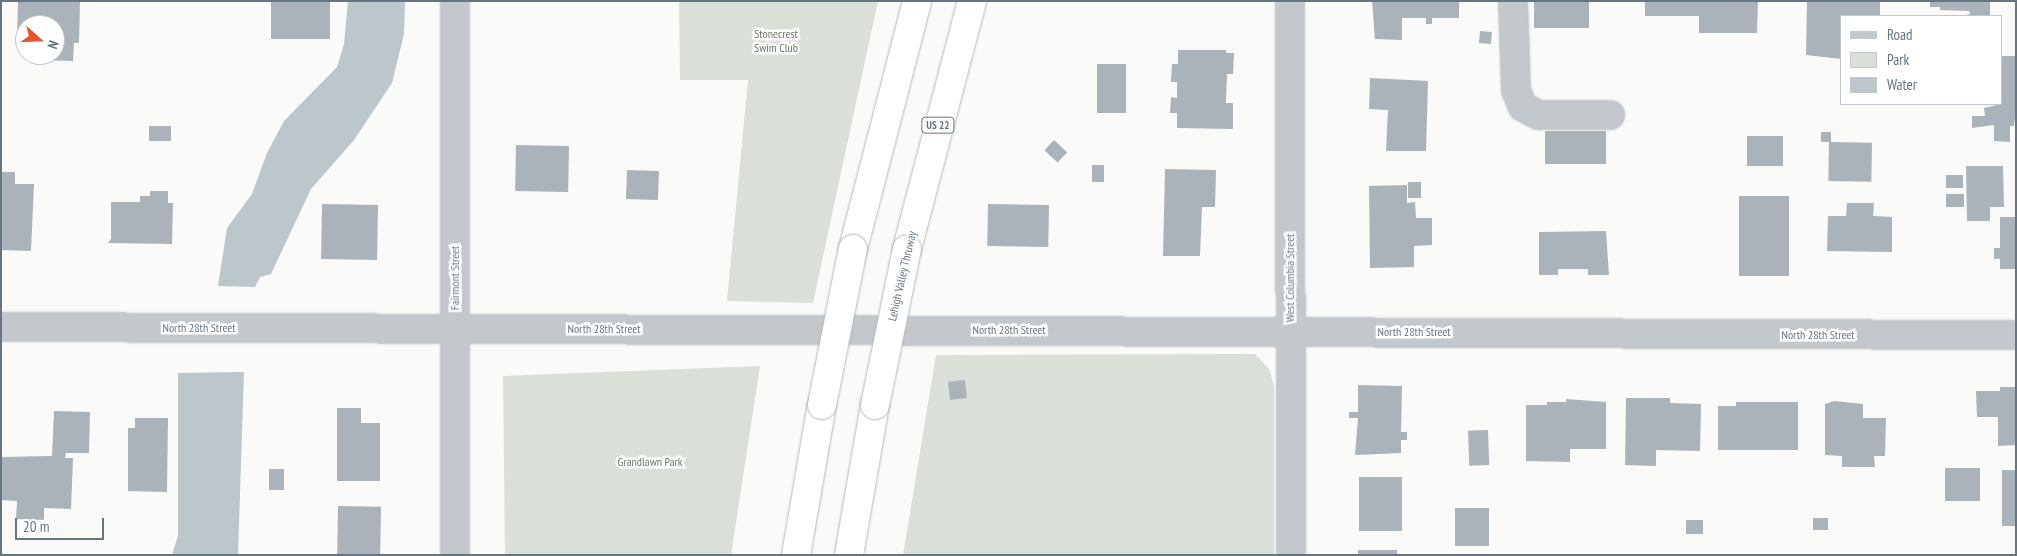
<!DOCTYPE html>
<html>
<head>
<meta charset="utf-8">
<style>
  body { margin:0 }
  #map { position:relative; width:2017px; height:556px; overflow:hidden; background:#fafaf8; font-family:"PT Sans Narrow",sans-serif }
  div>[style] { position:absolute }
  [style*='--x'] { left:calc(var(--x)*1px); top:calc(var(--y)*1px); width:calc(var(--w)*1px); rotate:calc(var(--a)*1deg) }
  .green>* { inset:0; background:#dadfd7 }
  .water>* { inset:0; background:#bbc7cb }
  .building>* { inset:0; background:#aab3b9; transform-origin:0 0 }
  .roads { filter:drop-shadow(0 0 1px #b4b9bd) drop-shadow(0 0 1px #b4b9bd) }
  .minor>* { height:28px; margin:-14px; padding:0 14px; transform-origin:14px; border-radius:14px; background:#c3c8cc }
  .highway>* { height:28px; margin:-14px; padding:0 14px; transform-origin:14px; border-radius:14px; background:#fff }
  .bridges { filter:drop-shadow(0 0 1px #b4b9bd) drop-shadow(0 0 1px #b4b9bd) }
  .highway-bridge>* { height:28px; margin:-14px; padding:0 14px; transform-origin:14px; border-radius:14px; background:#fff }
  span { translate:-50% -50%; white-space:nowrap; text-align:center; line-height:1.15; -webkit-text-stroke:5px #fff; paint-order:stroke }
  .shield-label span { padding:1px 4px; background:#fff; border:1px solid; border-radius:4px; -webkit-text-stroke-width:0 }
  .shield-label { font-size:11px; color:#657683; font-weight:700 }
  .park-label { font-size:12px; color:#687a64 }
  .street-label { font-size:12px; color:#657683 }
  .frame { position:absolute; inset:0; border:2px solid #657683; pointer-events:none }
  .legend { position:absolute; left:1840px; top:15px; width:162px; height:90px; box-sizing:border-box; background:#fff; border:1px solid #c1c8cd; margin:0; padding:6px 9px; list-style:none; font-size:15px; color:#657683 }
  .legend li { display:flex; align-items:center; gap:10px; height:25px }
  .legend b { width:25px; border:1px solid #c1c8cd }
  .north { position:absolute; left:15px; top:15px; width:50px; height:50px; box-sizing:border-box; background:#fff; border:1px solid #c1c8cd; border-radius:50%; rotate:110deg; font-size:14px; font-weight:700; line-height:20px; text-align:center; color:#657683 }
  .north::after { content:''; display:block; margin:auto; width:18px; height:22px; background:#e4572e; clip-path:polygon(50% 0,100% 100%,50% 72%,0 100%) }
  .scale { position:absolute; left:15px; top:518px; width:89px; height:22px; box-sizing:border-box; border:2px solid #657683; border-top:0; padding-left:6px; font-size:15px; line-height:18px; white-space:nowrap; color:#657683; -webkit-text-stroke:4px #fff; paint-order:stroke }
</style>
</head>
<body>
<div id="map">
  <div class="green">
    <div style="clip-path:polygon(679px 1px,878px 1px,813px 303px,727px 301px,748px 80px,680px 80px)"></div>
    <div style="clip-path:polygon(1255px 354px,1270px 370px,1274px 387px,1274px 555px,903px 555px,936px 355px)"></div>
    <div style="clip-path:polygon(760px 366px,731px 555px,505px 555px,503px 376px)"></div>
  </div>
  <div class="water">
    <div style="clip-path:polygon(348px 1px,405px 1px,404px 34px,392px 83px,354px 140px,311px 189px,271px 274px,260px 277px,255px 287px,218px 286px,227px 228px,252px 194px,267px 153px,284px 121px,337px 67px,344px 44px)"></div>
    <div style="clip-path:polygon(244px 372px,238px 555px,172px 555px,178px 536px,178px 373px)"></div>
  </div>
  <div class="building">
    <div style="clip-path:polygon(18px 1px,80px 1px,79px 43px,74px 43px,73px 61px,29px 60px,29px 55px,55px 55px,55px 25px,25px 25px,25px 42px,17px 42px)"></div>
    <div style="left:271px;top:1px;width:59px;height:38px"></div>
    <div style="clip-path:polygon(1372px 1px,1459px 1px,1459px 18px,1432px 18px,1432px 24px,1426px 24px,1426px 18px,1402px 18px,1402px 40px,1375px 39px)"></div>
    <div style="left:1534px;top:1px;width:55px;height:27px"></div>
    <div style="clip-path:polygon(1645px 1px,1758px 1px,1757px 33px,1699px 33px,1699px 16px,1645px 16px)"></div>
    <div style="clip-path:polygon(1807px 1px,1880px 1px,1880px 16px,1841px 16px,1841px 59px,1806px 55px)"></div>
    <div style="clip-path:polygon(1930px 1px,1990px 1px,1990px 16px,1962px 16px,1970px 14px,1969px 11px,1940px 10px,1940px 7px,1930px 7px)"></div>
    <div style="left:1480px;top:31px;width:12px;height:12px;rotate:5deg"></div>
    <div style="clip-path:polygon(1178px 50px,1226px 50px,1226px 53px,1234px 53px,1233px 74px,1227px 74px,1226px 103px,1233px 103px,1233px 129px,1177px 128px,1177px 113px,1170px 113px,1171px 97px,1177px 98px,1177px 82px,1171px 82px,1172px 64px,1178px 64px)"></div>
    <div style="clip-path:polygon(2001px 56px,2016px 56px,2016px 110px,2014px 126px,2010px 126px,2010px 142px,1994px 141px,1994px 125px,1972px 128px,1972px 116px,1985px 116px,1984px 108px,2001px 104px)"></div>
    <div style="left:1097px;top:64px;width:29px;height:49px"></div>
    <div style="clip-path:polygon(1370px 78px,1428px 81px,1426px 151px,1386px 151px,1388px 110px,1369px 109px)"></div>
    <div style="left:149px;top:126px;width:22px;height:15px"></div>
    <div style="left:1606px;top:131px;width:33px;height:61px;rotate:90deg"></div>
    <div style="left:1821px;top:132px;width:10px;height:10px"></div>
    <div style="left:1747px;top:136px;width:36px;height:30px"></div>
    <div style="left:1054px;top:140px;width:18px;height:14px;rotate:43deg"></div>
    <div style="left:1829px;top:142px;width:43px;height:39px;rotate:1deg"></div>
    <div style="left:516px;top:145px;width:53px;height:46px;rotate:1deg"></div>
    <div style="left:1104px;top:165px;width:17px;height:12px;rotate:90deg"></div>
    <div style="clip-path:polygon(1966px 166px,2003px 166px,2004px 207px,1990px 207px,1990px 221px,1967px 221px)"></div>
    <div style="clip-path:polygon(1165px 169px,1216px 170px,1215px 207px,1202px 207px,1200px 256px,1163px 256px)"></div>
    <div style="left:627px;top:170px;width:32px;height:29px;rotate:2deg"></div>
    <div style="clip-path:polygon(1px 172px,15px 172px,15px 184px,34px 184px,31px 251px,1px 250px)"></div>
    <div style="left:1963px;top:175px;width:13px;height:17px;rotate:90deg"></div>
    <div style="left:1408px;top:182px;width:13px;height:16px"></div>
    <div style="clip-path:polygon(1407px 185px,1407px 203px,1415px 202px,1416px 218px,1432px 218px,1432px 245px,1414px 246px,1414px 267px,1370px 268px,1369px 186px)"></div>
    <div style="clip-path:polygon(150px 191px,168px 191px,168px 203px,173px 203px,172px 244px,108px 243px,111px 239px,111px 202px,140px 202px,140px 196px,150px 196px)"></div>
    <div style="left:1946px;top:194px;width:18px;height:13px"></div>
    <div style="left:1739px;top:196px;width:50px;height:80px"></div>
    <div style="clip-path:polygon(1847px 203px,1874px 203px,1873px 216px,1892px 217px,1892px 252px,1827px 251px,1828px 216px,1846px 216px)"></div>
    <div style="left:322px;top:204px;width:56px;height:55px;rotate:1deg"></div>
    <div style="left:988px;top:204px;width:61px;height:42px;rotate:1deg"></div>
    <div style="clip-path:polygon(2000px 217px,2016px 217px,2016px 269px,2000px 269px,2000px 259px,1994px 259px,1994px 248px,2000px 248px)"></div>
    <div style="clip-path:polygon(1606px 231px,1609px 275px,1588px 275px,1588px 269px,1558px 269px,1558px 275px,1539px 275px,1539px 232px)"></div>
    <div style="left:965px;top:380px;width:18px;height:17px;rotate:84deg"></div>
    <div style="clip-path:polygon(1358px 385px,1402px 386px,1401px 432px,1407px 432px,1407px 440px,1401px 440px,1401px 453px,1355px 455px,1358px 418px,1349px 418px,1349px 412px,1358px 412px)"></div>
    <div style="clip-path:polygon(2000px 387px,2016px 387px,2016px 445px,1998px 446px,1998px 417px,1977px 417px,1976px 391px,2000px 391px)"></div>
    <div style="clip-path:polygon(1626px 398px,1670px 398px,1670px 403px,1701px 404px,1700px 451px,1656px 450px,1656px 466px,1625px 465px)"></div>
    <div style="clip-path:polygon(1566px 399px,1606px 402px,1606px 449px,1570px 449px,1570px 462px,1526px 461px,1526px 405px,1547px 405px,1547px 402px,1566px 402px)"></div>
    <div style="clip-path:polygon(1834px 401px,1863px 404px,1863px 418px,1886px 418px,1885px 456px,1874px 456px,1875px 467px,1842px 467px,1842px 456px,1825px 455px,1825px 404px)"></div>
    <div style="clip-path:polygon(1736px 402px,1798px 402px,1798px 450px,1718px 450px,1718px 406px,1736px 406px)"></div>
    <div style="clip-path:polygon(337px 408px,361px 408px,361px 423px,380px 423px,380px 481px,337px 481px)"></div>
    <div style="clip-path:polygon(54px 411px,90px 412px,89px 453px,66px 453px,65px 458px,73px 458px,71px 509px,44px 508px,44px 520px,16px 519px,17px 501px,1px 500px,1px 457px,52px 456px)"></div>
    <div style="clip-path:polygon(135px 418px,168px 418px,167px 492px,128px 491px,128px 428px,135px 428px)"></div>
    <div style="left:1488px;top:430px;width:35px;height:20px;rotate:88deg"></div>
    <div style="left:1945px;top:468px;width:35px;height:33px"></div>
    <div style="left:269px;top:469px;width:15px;height:21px"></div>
    <div style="left:2002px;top:470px;width:14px;height:56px"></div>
    <div style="left:1359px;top:477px;width:43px;height:54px"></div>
    <div style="left:338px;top:506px;width:43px;height:49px;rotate:1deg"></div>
    <div style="left:1455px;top:508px;width:34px;height:38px"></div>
    <div style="left:1828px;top:518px;width:12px;height:15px;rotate:90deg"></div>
    <div style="left:1686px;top:520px;width:17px;height:14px"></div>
    <div style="left:1358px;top:550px;width:39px;height:5px"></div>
  </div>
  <div class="roads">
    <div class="minor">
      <div style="--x:1290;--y:1;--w:554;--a:89.9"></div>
      <div style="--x:1513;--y:1;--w:89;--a:88.1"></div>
      <div style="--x:1516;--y:90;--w:18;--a:68"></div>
      <div style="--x:1523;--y:107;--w:18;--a:27"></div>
      <div style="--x:1539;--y:115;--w:71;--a:0"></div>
      <div style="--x:1;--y:327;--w:2015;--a:0.23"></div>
      <div style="--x:455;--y:555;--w:554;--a:-90"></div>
    </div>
    <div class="highway">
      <div style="--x:853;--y:249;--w:256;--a:-75.5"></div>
      <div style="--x:907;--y:249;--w:256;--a:-75.3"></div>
      <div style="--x:796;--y:555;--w:152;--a:-80.2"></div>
      <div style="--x:849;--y:555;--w:152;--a:-80.2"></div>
    </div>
  </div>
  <div class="bridges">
    <div class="highway-bridge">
      <div style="--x:822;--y:405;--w:159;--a:-78.8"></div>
      <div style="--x:875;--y:405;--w:159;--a:-78.4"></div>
    </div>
  </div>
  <div class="shield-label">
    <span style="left:938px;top:125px">US 22</span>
  </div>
  <div class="park-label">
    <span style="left:776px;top:41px">Stonecrest<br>Swim Club</span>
    <span style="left:650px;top:462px">Grandlawn Park</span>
  </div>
  <div class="street-label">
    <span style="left:902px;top:276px;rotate:-77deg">Lehigh Valley Thruway</span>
    <span style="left:455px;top:278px;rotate:-90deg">Fairmont Street</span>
    <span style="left:1290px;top:278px;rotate:-90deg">West Columbia Street</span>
    <span style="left:199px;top:328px">North 28th Street</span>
    <span style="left:604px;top:329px">North 28th Street</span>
    <span style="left:1009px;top:330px">North 28th Street</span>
    <span style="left:1414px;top:332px">North 28th Street</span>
    <span style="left:1818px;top:335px">North 28th Street</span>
  </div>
  <div class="frame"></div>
  <ul class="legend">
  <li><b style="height:6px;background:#c3c8cc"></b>Road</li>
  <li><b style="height:14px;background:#dadfd7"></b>Park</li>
  <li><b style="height:14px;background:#bbc7cb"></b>Water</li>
  </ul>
  <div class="north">N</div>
  <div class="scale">20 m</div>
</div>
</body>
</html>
